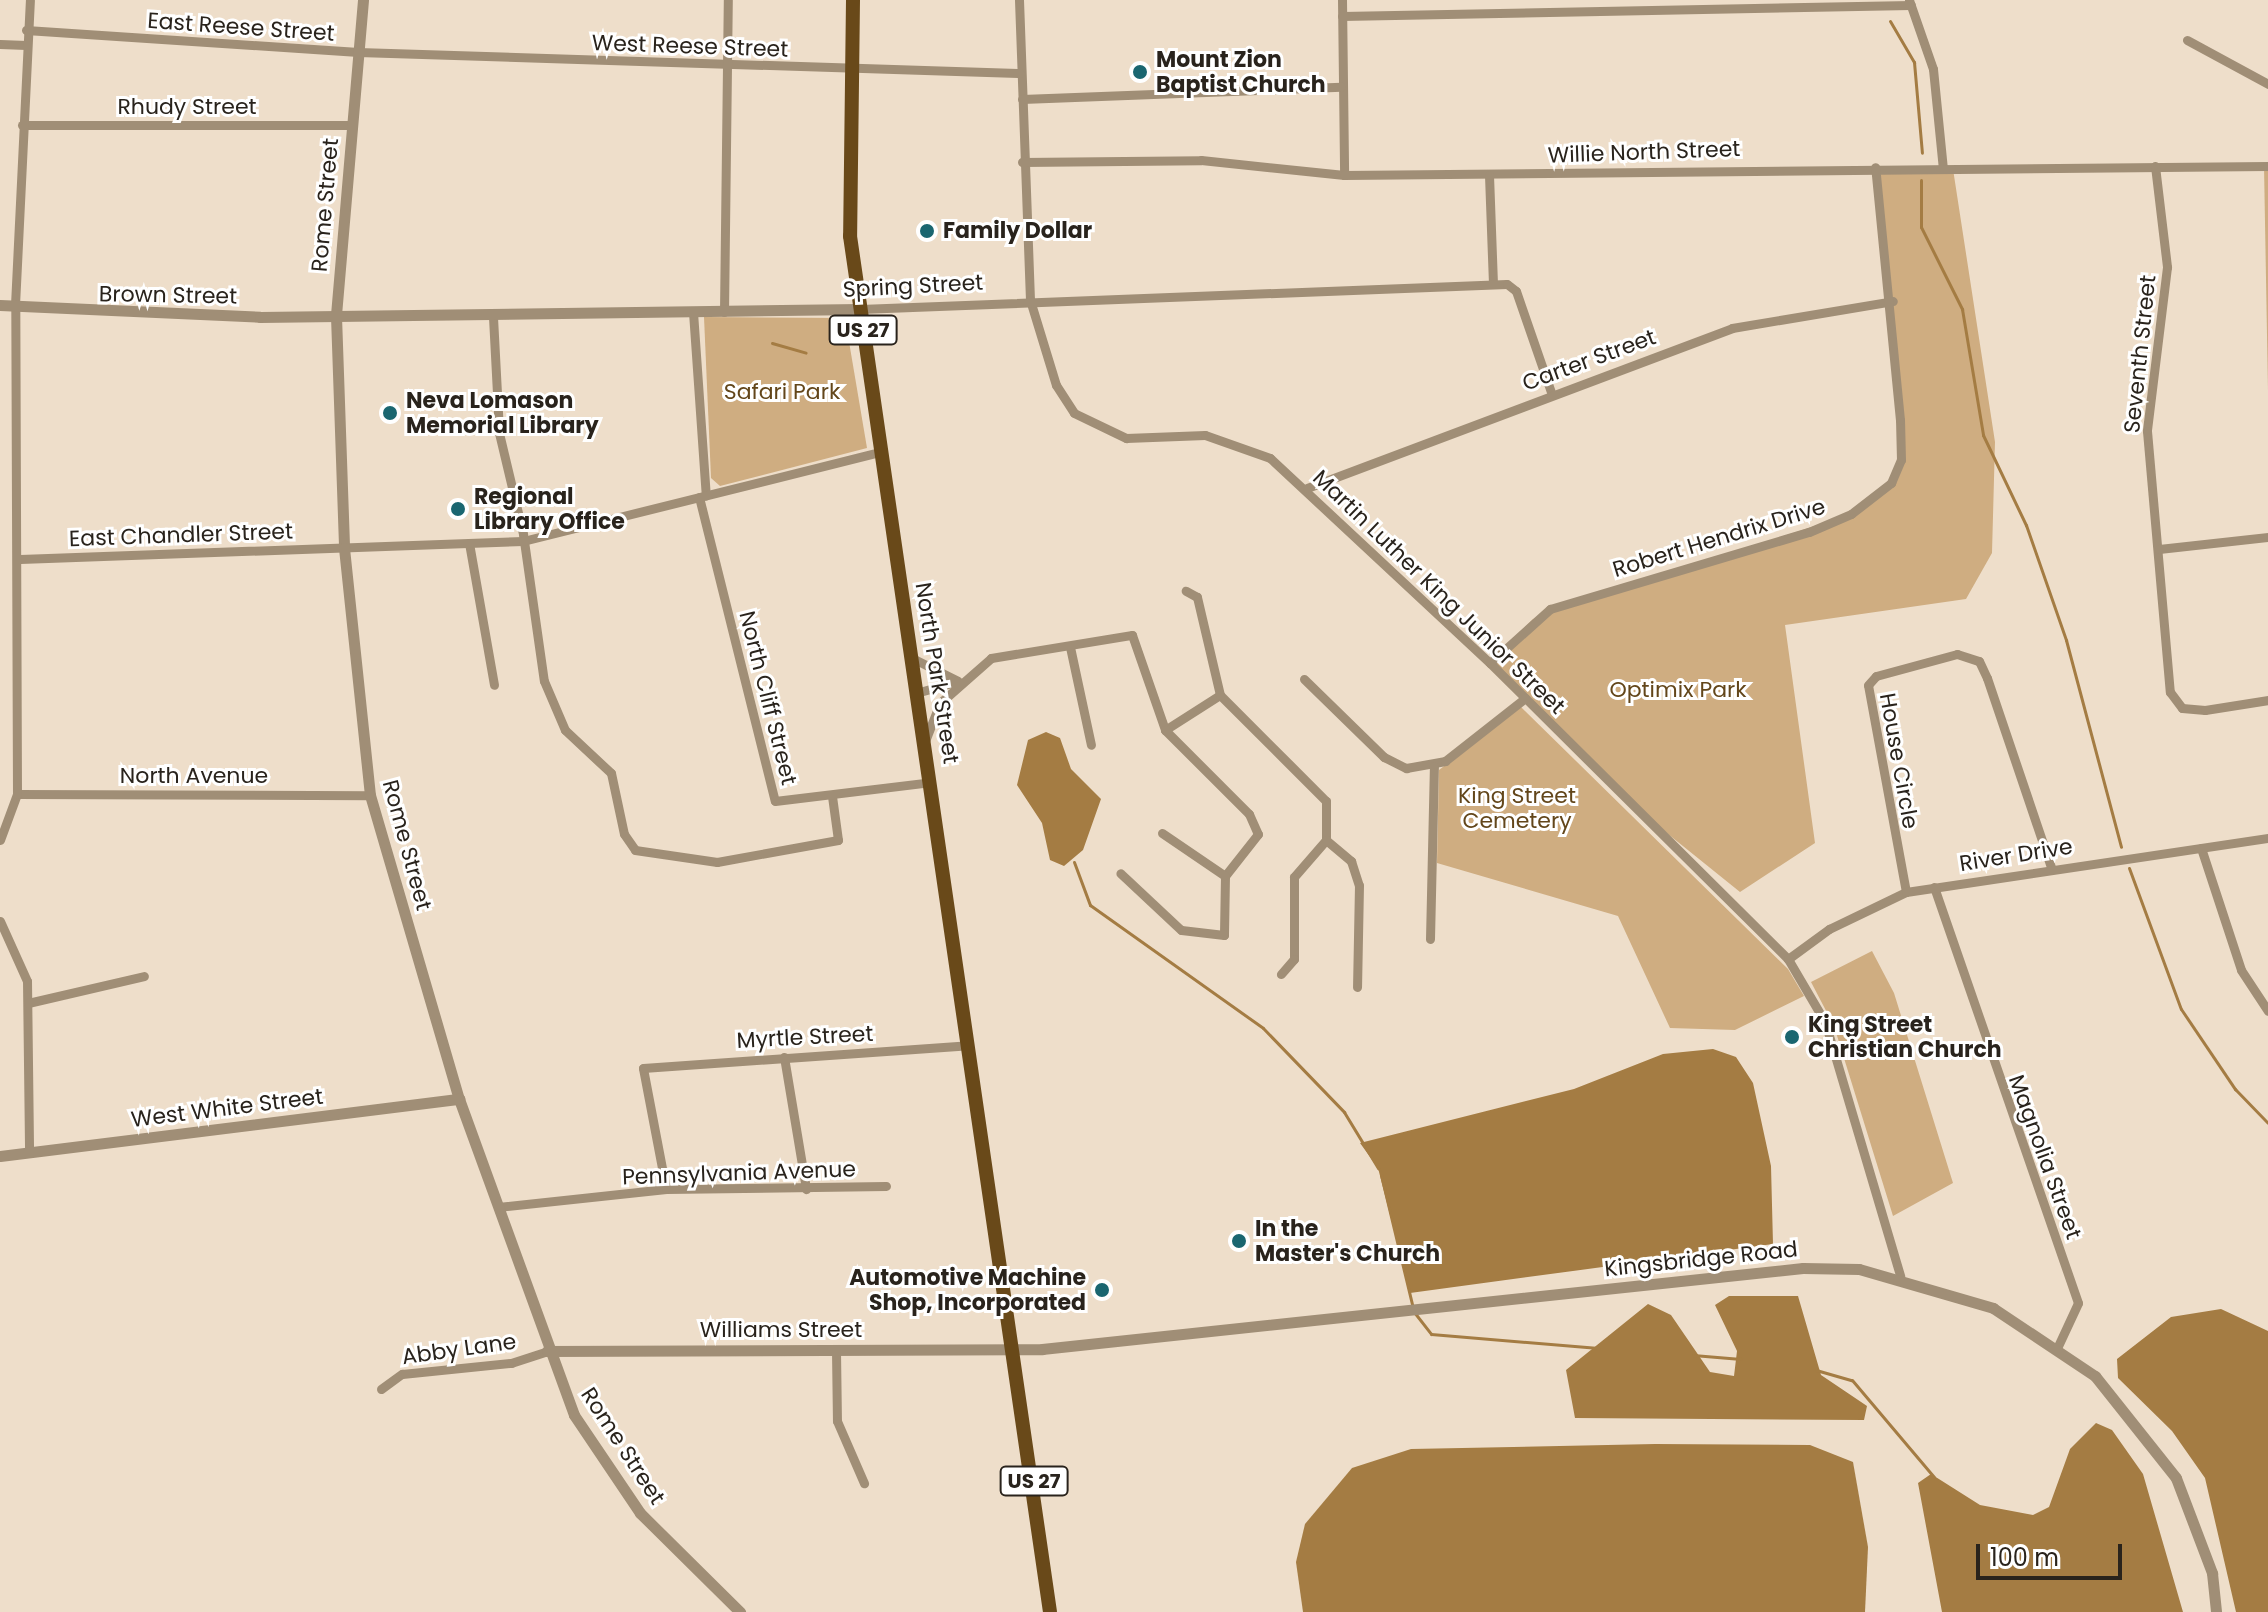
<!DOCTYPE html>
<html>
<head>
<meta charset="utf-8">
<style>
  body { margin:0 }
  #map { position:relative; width:2268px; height:1612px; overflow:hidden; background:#eedeca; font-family:Poppins,sans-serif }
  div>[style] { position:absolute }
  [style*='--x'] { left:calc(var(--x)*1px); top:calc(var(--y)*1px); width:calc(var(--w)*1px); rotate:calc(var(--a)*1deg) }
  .green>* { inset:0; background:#cfad81 }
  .water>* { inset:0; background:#a47c43 }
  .stream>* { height:3px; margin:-1.5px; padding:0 1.5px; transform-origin:1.5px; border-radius:1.5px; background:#a47c43 }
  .minor>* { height:9px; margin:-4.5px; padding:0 4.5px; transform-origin:4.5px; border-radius:4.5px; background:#a08e76 }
  .tertiary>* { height:11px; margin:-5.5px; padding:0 5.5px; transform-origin:5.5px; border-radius:5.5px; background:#a08e76 }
  .primary>* { height:14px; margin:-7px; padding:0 7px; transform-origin:7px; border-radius:7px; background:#694919 }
  .dots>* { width:22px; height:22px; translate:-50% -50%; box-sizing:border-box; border:4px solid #fff; border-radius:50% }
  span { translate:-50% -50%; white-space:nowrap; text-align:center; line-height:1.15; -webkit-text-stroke:6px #fff; paint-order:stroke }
  .shield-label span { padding:2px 6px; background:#fff; border:2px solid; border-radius:6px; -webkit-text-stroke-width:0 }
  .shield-label { font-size:20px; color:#29231c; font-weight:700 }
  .street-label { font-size:22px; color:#29231c }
  .poi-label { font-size:22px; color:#29231c; font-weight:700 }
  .left { translate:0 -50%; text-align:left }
  .right { translate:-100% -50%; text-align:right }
  .park-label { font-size:22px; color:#63461a }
  .scale { position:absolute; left:1976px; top:1544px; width:146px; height:36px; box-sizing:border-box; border:4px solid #29231c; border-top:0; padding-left:10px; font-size:24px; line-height:28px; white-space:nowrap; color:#29231c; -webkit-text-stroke:6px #fff; paint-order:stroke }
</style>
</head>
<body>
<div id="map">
  <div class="green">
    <div style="clip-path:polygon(2264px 166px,2268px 166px,2268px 391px)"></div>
    <div style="clip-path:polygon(1875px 167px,1953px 169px,1995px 442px,1992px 553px,1966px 599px,1785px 625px,1815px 843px,1740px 892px,1627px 801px,1490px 663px,1533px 619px,1851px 514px,1891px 483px,1901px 460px)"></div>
    <div style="clip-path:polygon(704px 317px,845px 318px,867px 448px,720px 486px,711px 478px)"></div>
    <div style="clip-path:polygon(1521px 707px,1788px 969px,1804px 996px,1735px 1030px,1670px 1028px,1618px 916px,1437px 863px,1439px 770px)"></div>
    <div style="clip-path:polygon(1872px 951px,1894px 993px,1953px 1183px,1893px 1216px,1834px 1026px,1811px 982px)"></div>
  </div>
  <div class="water">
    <div style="clip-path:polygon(1046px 732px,1060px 738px,1071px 769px,1101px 799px,1083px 850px,1064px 866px,1050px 860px,1042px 823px,1017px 785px,1028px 740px)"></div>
    <div style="clip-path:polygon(1713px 1049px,1736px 1057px,1753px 1083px,1771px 1166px,1773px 1244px,1410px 1293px,1378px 1168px,1360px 1143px,1574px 1089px,1663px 1054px)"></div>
    <div style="clip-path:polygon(1729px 1296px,1798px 1296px,1821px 1375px,1867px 1406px,1864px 1420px,1575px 1418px,1566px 1370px,1648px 1304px,1671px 1315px,1710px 1372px,1734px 1376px,1737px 1351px,1715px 1305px)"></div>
    <div style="clip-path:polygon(2221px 1309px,2268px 1331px,2268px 1612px,2236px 1612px,2205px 1478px,2172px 1431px,2118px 1378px,2117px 1359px,2171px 1317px)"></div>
    <div style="clip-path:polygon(2096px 1423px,2112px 1430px,2143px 1474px,2183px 1612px,1942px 1612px,1918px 1483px,1931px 1474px,1980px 1505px,2033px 1515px,2049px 1507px,2070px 1449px)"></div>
    <div style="clip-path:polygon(1655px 1444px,1810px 1445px,1853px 1462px,1868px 1547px,1865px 1612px,1303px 1612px,1296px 1562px,1305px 1524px,1352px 1468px,1411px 1449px)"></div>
  </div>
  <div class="stream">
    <div style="--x:1890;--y:21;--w:48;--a:59.7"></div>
    <div style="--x:1914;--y:62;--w:91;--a:85"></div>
    <div style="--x:1921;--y:180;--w:47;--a:90"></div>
    <div style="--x:1921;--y:227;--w:92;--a:63.4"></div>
    <div style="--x:1962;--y:309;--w:128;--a:80.5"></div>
    <div style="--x:1983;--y:435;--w:100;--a:64.5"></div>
    <div style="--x:2026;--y:525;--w:122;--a:70.8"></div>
    <div style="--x:2066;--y:640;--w:214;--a:75.1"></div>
    <div style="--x:772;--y:343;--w:35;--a:16"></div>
    <div style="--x:1074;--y:862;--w:46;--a:69.6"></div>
    <div style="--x:1090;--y:905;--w:212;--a:35.4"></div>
    <div style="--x:1263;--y:1028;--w:117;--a:46"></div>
    <div style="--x:1344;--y:1112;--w:66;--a:58.7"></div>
    <div style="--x:2129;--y:868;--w:150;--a:69.8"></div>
    <div style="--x:2181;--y:1009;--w:97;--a:56"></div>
    <div style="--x:2235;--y:1089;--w:47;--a:45.9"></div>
    <div style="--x:1381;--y:1175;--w:141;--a:76.5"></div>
    <div style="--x:1414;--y:1312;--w:28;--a:52"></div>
    <div style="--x:1431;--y:1334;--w:168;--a:4.8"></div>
    <div style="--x:1693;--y:1355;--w:48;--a:4.8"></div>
    <div style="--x:1816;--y:1370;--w:37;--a:16"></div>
    <div style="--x:1852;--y:1380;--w:127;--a:49.8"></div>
  </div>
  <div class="minor">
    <div style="--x:1019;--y:0;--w:300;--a:87.9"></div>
    <div style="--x:1030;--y:300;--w:89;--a:73"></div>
    <div style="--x:1056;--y:385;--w:33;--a:57"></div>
    <div style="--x:1074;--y:413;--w:58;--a:25.7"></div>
    <div style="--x:1126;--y:438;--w:79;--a:-2.2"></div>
    <div style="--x:1205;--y:435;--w:69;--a:19.5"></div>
    <div style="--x:1270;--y:458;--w:301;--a:43"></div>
    <div style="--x:1490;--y:663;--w:420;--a:44.8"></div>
    <div style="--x:1788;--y:959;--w:73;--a:59.6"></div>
    <div style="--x:1825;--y:1022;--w:265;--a:73.5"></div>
    <div style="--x:1342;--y:0;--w:175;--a:89.3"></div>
    <div style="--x:1909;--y:0;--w:73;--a:70.8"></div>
    <div style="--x:1933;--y:69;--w:100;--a:84.3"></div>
    <div style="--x:1342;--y:16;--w:569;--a:-1.11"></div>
    <div style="--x:26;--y:30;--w:333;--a:3.8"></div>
    <div style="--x:358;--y:52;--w:662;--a:1.82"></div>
    <div style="--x:2187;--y:40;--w:92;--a:28.5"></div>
    <div style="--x:0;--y:44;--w:26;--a:2"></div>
    <div style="--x:1022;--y:99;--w:319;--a:-2.2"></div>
    <div style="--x:22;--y:125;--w:329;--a:0"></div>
    <div style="--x:1022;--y:162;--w:179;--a:-0.6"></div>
    <div style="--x:1201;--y:160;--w:144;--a:6"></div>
    <div style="--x:1344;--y:175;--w:924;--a:-0.56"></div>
    <div style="--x:2155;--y:166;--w:102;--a:83.2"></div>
    <div style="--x:2167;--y:267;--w:165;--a:97"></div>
    <div style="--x:2147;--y:431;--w:262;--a:85"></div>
    <div style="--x:2170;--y:692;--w:20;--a:53"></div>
    <div style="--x:2182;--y:708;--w:23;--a:5"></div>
    <div style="--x:2205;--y:710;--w:64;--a:-9"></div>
    <div style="--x:1489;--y:175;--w:107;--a:87.9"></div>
    <div style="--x:860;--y:309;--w:647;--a:-2.21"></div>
    <div style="--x:1507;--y:284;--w:11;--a:38"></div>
    <div style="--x:1516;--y:291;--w:107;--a:70.9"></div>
    <div style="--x:693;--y:312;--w:184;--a:86"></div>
    <div style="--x:724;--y:312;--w:312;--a:-89.3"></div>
    <div style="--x:493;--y:317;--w:116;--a:87"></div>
    <div style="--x:499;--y:433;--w:104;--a:76.6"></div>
    <div style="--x:523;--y:534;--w:148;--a:81.9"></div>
    <div style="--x:544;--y:681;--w:53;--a:66.8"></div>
    <div style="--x:565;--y:730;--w:63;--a:43.1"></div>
    <div style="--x:611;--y:773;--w:62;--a:78"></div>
    <div style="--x:624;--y:834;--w:19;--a:55"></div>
    <div style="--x:635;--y:850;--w:83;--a:8.3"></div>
    <div style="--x:717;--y:862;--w:123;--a:-10.3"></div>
    <div style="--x:838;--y:840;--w:44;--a:-97.8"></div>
    <div style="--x:1307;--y:488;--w:454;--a:-20.6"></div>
    <div style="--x:1732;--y:328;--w:163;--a:-9.5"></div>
    <div style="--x:699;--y:497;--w:313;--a:76"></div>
    <div style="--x:775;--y:801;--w:157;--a:-6.9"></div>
    <div style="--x:469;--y:543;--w:144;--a:80"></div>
    <div style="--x:2159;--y:549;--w:110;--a:-6.3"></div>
    <div style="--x:20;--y:559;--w:503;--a:-2.05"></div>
    <div style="--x:523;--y:541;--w:369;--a:-14"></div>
    <div style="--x:1070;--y:647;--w:100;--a:77.9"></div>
    <div style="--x:912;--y:658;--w:51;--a:26.6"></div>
    <div style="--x:1490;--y:663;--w:81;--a:-42"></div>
    <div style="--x:1550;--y:609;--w:270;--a:-16.6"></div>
    <div style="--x:1809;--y:532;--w:46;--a:-23.2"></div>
    <div style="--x:1851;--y:514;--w:51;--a:-37.8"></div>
    <div style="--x:1891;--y:483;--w:25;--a:-67"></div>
    <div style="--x:1901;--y:460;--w:40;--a:-91.4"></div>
    <div style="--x:1900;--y:420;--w:254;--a:-95.6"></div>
    <div style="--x:1304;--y:679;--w:112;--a:44.3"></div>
    <div style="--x:1384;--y:757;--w:25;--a:27"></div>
    <div style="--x:1406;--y:768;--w:40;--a:-10"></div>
    <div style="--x:1445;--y:761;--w:102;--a:-38.2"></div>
    <div style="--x:916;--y:693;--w:41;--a:-15.8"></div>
    <div style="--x:1220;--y:695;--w:150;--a:45"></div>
    <div style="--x:1326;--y:801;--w:39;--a:90"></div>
    <div style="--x:1326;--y:840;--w:49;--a:130.9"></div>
    <div style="--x:1294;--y:877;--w:82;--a:90"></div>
    <div style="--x:1294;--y:959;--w:20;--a:131"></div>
    <div style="--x:1165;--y:730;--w:65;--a:-32.5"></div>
    <div style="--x:1220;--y:695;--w:101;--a:-103.2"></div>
    <div style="--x:1197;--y:597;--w:13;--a:-151"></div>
    <div style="--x:925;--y:741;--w:41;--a:-68.5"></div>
    <div style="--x:940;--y:703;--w:68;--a:-41.4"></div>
    <div style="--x:991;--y:658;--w:143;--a:-9.3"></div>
    <div style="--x:1132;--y:635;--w:101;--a:70.8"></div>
    <div style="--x:1165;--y:730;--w:119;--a:45"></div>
    <div style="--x:1249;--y:814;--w:22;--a:66"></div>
    <div style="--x:1258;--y:834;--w:53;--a:128.2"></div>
    <div style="--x:1225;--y:876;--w:59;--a:91"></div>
    <div style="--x:1224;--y:935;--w:43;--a:-173.4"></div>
    <div style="--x:1181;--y:930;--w:83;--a:-136.9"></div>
    <div style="--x:17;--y:794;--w:353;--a:0.2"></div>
    <div style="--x:1162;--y:833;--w:76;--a:34.3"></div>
    <div style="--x:0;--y:840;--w:49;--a:-69.7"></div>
    <div style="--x:17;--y:794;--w:489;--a:-90.2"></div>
    <div style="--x:15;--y:305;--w:305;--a:-87.2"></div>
    <div style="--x:1326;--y:840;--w:33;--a:40"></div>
    <div style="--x:1351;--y:861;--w:25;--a:72"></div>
    <div style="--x:1359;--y:885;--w:102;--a:91.1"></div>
    <div style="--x:2201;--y:848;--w:128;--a:71.8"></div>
    <div style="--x:2241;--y:970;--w:49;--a:56.6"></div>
    <div style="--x:1934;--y:887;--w:440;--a:70.9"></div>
    <div style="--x:2078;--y:1303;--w:47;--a:114.9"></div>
    <div style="--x:1906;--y:892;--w:210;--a:-100.4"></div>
    <div style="--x:1868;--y:685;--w:12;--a:-48"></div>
    <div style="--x:1876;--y:676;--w:84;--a:-15.2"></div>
    <div style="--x:1957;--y:654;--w:23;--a:18"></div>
    <div style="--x:1979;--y:661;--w:19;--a:65"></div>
    <div style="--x:1987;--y:678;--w:200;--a:71.3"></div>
    <div style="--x:0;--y:921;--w:66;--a:65.8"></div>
    <div style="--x:27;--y:981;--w:172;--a:89.3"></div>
    <div style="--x:1430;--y:939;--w:173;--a:-88.7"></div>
    <div style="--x:1788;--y:959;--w:51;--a:-36.2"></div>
    <div style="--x:1829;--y:929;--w:85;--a:-25.7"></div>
    <div style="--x:1906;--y:892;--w:366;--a:-8.5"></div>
    <div style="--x:28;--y:1003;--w:119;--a:-13.1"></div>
    <div style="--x:784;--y:1057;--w:134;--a:80.5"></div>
    <div style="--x:666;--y:1189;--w:123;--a:-100.8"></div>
    <div style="--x:643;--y:1068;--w:326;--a:-4"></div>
    <div style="--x:498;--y:1207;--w:169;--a:-6.1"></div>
    <div style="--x:666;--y:1189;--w:220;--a:-0.8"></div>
    <div style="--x:836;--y:1351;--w:70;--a:89.2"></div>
    <div style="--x:837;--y:1421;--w:68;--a:66.5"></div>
    <div style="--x:381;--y:1389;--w:26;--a:-36"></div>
    <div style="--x:402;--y:1374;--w:110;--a:-5.8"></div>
    <div style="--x:511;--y:1363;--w:38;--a:-18"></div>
  </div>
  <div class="tertiary">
    <div style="--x:363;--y:0;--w:317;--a:94.9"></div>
    <div style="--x:336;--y:316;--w:232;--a:88"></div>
    <div style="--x:344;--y:548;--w:248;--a:84"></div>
    <div style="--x:370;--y:795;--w:317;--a:73.7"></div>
    <div style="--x:459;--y:1099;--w:336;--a:70"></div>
    <div style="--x:574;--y:1415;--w:118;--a:56"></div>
    <div style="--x:640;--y:1513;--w:141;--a:44.7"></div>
    <div style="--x:0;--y:305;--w:260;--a:2.6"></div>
    <div style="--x:260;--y:317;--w:600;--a:-0.76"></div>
    <div style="--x:0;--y:1156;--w:463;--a:-7.1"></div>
    <div style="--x:547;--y:1351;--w:495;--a:-0.2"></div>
    <div style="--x:1042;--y:1349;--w:765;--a:-6.08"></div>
    <div style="--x:1803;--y:1268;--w:56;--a:1"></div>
    <div style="--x:1859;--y:1269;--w:140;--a:16.2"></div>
    <div style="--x:1993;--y:1308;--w:123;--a:33.7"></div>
    <div style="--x:2095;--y:1376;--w:130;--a:51.5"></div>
    <div style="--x:2176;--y:1478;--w:102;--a:69.2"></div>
    <div style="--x:2212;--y:1573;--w:39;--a:84"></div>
  </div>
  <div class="primary">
    <div style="--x:853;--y:0;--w:236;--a:90.7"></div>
    <div style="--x:850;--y:236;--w:1390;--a:81.73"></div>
  </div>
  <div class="dots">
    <div style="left:1140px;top:72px;background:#1a6670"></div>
    <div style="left:927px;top:231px;background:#1a6670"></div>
    <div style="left:390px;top:413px;background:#1a6670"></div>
    <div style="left:458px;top:509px;background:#1a6670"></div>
    <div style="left:1792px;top:1037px;background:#1a6670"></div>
    <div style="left:1239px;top:1241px;background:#1a6670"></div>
    <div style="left:1102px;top:1290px;background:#1a6670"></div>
  </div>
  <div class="shield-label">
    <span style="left:863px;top:330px">US 27</span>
    <span style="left:1034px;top:1481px">US 27</span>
  </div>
  <div class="street-label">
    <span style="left:241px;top:27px;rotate:4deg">East Reese Street</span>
    <span style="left:690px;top:46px;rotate:2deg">West Reese Street</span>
    <span style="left:187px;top:107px">Rhudy Street</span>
    <span style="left:1644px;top:152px;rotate:-2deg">Willie North Street</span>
    <span style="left:325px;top:205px;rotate:-85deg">Rome Street</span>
    <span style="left:913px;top:286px;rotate:-3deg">Spring Street</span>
    <span style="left:168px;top:295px;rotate:1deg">Brown Street</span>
    <span style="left:2140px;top:354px;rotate:-84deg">Seventh Street</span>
    <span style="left:1589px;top:360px;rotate:-20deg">Carter Street</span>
    <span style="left:181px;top:535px;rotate:-2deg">East Chandler Street</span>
    <span style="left:1719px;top:538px;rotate:-17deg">Robert Hendrix Drive</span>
    <span style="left:1439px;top:592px;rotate:44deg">Martin Luther King Junior Street</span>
    <span style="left:937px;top:673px;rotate:81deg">North Park Street</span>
    <span style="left:768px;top:698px;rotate:76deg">North Cliff Street</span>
    <span style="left:1899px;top:761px;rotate:80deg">House Circle</span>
    <span style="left:194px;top:776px">North Avenue</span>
    <span style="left:407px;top:845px;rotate:75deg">Rome Street</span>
    <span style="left:2016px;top:855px;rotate:-9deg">River Drive</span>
    <span style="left:805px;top:1037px;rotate:-3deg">Myrtle Street</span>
    <span style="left:227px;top:1108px;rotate:-7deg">West White Street</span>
    <span style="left:2045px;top:1157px;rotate:70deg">Magnolia Street</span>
    <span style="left:739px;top:1173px;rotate:-2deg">Pennsylvania Avenue</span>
    <span style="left:1701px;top:1259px;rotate:-6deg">Kingsbridge Road</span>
    <span style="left:781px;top:1330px">Williams Street</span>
    <span style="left:459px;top:1349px;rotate:-8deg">Abby Lane</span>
    <span style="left:623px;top:1446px;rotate:57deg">Rome Street</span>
  </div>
  <div class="poi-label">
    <span class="left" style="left:1156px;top:72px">Mount Zion<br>Baptist Church</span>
    <span class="left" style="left:943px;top:231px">Family Dollar</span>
    <span class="left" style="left:406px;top:413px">Neva Lomason<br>Memorial Library</span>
    <span class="left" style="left:474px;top:509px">Regional<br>Library Office</span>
    <span class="left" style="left:1808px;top:1037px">King Street<br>Christian Church</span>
    <span class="left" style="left:1255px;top:1241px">In the<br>Master's Church</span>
    <span class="right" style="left:1086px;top:1290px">Automotive Machine<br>Shop, Incorporated</span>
  </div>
  <div class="park-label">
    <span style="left:782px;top:392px">Safari Park</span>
    <span style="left:1678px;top:690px">Optimix Park</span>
    <span style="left:1517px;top:808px">King Street<br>Cemetery</span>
  </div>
  <div class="scale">100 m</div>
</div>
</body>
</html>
